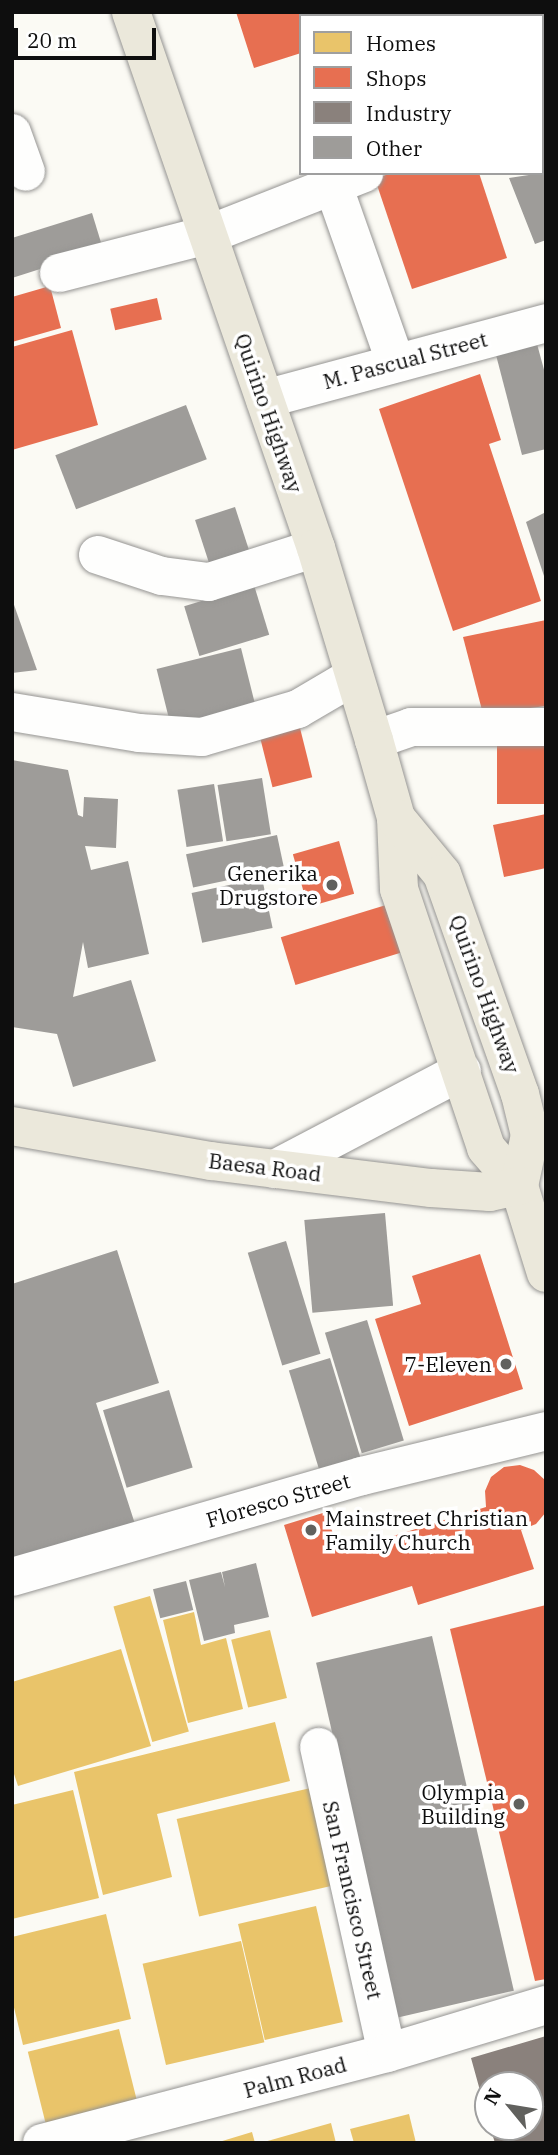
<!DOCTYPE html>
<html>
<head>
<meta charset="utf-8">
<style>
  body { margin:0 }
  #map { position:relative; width:558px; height:2155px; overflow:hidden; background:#fbfaf4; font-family:"IBM Plex Serif",serif }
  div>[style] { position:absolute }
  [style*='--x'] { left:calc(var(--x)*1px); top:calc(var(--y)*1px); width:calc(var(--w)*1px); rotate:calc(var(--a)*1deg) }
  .homes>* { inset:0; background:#e9c46a; transform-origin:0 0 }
  .shops>* { inset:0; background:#e76f51; transform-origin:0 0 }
  .industry>* { inset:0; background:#8a817c }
  .building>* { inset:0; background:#9e9c99; transform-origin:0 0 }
  .roads { filter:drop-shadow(0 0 2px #959492) drop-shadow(0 0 2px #959492) }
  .minor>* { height:38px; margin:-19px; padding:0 19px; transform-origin:19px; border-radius:19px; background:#fefefd }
  .major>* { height:38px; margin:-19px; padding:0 19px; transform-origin:19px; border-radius:19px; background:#ebe8db }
  .dots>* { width:19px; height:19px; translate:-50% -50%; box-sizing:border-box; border:4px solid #fff; border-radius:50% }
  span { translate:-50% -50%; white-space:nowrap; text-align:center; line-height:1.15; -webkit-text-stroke:7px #fff; paint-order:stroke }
  .street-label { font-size:21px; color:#0e0e0e }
  .poi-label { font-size:21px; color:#0e0e0e }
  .right { translate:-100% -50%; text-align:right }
  .left { translate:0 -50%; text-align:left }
  .frame { position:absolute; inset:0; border:14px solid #0e0e0e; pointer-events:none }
  .legend { position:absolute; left:299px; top:14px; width:245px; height:161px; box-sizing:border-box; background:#fff; border:2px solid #9f9f9f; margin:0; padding:9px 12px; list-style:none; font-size:21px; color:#0e0e0e }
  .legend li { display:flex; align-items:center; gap:14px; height:35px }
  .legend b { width:35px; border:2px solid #9f9f9f }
  .north { position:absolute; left:474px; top:2071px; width:70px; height:70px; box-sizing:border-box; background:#fff; border:2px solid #9f9f9f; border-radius:50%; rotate:300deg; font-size:19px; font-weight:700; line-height:28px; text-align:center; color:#0e0e0e }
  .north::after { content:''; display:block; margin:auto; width:24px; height:32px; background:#61615e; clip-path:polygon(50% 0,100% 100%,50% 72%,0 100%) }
  .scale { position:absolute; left:14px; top:28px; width:142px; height:32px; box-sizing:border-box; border:4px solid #0e0e0e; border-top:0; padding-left:9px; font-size:21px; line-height:24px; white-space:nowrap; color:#0e0e0e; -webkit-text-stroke:5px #fff; paint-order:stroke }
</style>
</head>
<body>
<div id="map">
  <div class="homes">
    <div style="clip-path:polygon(546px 12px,546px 90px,542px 92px,542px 16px,534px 16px)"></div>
    <div style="left:150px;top:1596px;width:141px;height:38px;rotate:74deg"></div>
    <div style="clip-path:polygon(194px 1612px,201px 1645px,226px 1638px,243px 1709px,188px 1723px,163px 1620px)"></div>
    <div style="left:270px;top:1630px;width:70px;height:40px;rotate:76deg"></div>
    <div style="clip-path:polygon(121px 1649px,151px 1746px,18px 1786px,12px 1768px,12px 1682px)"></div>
    <div style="clip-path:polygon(275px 1722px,290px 1781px,157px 1814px,172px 1877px,103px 1895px,74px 1772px)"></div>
    <div style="left:315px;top:1787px;width:100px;height:142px;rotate:77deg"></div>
    <div style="clip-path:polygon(73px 1790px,99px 1898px,12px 1919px,12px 1805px)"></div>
    <div style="left:316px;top:1906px;width:119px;height:80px;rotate:77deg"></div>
    <div style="clip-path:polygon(106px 1914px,131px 2019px,23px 2045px,12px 1999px,12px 1937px)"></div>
    <div style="left:241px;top:1941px;width:104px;height:101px;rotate:77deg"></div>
    <div style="left:119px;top:2029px;width:81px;height:94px;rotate:76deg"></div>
    <div style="clip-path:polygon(409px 2114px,416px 2143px,354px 2143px,350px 2129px)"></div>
    <div style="clip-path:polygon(331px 2123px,336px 2143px,265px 2143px,264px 2142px)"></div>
    <div style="clip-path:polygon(252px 2132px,255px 2143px,219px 2143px,219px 2142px)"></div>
  </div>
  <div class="shops">
    <div style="clip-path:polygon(236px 12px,347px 12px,348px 16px,301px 16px,301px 53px,254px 68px)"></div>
    <div style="left:374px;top:12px;width:58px;height:4px"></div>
    <div style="clip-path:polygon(391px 173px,479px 173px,507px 258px,412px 289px,375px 179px)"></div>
    <div style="clip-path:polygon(50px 286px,61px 328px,12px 342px,12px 297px)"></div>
    <div style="left:157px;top:298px;width:22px;height:48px;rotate:77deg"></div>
    <div style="clip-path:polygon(72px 330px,98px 425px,12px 450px,12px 347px)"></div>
    <div style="clip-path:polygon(480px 374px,501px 440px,489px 444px,541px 601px,453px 631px,379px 409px)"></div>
    <div style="clip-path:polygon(546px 620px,546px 706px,483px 714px,463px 637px)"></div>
    <div style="left:298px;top:720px;width:59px;height:41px;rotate:76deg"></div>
    <div style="left:546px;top:744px;width:60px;height:49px;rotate:90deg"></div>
    <div style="clip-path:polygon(546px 814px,546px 868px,504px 877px,493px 825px)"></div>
    <div style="left:339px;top:841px;width:55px;height:48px;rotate:74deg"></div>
    <div style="left:386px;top:905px;width:50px;height:110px;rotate:73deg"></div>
    <div style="clip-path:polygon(480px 1254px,523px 1389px,409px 1426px,375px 1319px,421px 1304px,412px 1276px)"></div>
    <div style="clip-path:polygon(520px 1465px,534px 1470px,546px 1481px,546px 1512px,536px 1524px,521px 1530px,534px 1569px,418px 1605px,412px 1586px,312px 1617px,284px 1525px,326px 1512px,339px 1553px,486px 1507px,485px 1491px,491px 1477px,504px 1467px)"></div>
    <div style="clip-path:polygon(546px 1605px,546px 1979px,535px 1981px,450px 1629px)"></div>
  </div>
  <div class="industry">
    <div style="clip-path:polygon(546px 2036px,546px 2143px,495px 2143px,490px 2127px,530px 2127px,530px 2085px,488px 2085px,487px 2116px,471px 2058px)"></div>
  </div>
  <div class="building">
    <div style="clip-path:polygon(546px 163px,546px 240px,535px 244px,509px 178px,542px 173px)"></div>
    <div style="clip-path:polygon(92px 213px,103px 249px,12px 278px,12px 238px)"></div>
    <div style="clip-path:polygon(537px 344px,546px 377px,546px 449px,522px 455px,496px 355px)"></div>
    <div style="left:186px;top:405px;width:58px;height:140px;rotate:69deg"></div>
    <div style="left:235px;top:507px;width:45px;height:42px;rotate:72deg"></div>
    <div style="clip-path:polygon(546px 512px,546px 579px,545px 579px,526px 522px)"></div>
    <div style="left:254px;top:585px;width:52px;height:73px;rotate:73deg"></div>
    <div style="clip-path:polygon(12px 602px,13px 602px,37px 670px,12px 673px)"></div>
    <div style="left:241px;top:648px;width:58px;height:87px;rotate:76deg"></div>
    <div style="clip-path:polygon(12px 760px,68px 770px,78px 815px,83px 817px,84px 797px,118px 799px,116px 848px,85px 846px,91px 870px,128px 861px,149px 954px,88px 968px,83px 942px,73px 997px,131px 980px,156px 1061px,73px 1087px,57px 1034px,12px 1027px)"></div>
    <div style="left:262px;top:778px;width:57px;height:45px;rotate:81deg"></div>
    <div style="left:214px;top:784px;width:58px;height:37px;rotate:81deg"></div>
    <div style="left:277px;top:835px;width:34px;height:93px;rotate:78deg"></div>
    <div style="left:262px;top:878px;width:51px;height:72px;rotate:78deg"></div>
    <div style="left:385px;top:1213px;width:93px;height:81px;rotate:85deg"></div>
    <div style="left:286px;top:1241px;width:118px;height:40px;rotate:73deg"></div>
    <div style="clip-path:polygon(117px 1250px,159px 1383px,96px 1403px,135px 1524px,12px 1564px,12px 1284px)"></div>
    <div style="left:367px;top:1320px;width:126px;height:44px;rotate:73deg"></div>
    <div style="left:330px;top:1358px;width:105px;height:43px;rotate:73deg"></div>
    <div style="left:169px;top:1390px;width:81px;height:69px;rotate:73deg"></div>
    <div style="clip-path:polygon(256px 1563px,269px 1617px,234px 1625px,235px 1633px,204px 1641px,189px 1580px,221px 1572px,225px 1587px,222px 1572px)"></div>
    <div style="left:186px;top:1581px;width:30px;height:34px;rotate:76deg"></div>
    <div style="left:432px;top:1636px;width:364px;height:119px;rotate:77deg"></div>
  </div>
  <div class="roads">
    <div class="minor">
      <div style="--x:542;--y:108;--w:4;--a:-14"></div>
      <div style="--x:12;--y:133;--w:41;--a:70.3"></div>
      <div style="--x:333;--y:185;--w:187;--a:70.6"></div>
      <div style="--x:59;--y:273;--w:153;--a:-14.4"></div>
      <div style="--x:207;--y:235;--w:169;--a:-21.5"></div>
      <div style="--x:265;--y:399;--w:291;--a:-15.1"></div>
      <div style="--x:98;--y:555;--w:67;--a:18.2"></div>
      <div style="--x:162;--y:576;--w:47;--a:7.3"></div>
      <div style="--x:209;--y:582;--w:112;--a:-17.6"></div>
      <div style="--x:12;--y:712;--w:129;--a:9.4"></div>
      <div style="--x:139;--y:733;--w:63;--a:3.6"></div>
      <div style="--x:202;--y:737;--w:100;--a:-16.3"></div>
      <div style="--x:298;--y:709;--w:65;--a:-30.5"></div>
      <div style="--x:374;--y:740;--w:39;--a:-19"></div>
      <div style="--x:411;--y:727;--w:135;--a:0"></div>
      <div style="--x:275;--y:1169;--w:211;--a:-27.7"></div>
      <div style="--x:12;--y:1577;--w:364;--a:-16.1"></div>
      <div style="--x:362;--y:1476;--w:189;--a:-13.7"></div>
      <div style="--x:319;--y:1747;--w:313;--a:77.5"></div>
      <div style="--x:42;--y:2143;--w:357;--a:-14.6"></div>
      <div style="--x:387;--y:2053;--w:166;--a:-16.8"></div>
    </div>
    <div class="major">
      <div style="--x:131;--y:12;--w:567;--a:70.96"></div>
      <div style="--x:316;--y:548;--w:201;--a:73.2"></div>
      <div style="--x:374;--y:740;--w:81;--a:74.2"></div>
      <div style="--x:396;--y:818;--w:71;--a:87.6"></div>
      <div style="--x:399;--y:889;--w:273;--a:71.4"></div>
      <div style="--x:486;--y:1148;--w:50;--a:49"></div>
      <div style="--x:519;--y:1186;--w:91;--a:72.8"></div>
      <div style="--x:396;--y:818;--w:72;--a:50.6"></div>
      <div style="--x:442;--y:874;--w:233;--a:70.5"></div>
      <div style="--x:520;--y:1094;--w:42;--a:76.3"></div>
      <div style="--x:530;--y:1135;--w:52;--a:102.2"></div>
      <div style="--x:12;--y:1126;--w:202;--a:10"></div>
      <div style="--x:211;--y:1161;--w:222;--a:7"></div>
      <div style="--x:431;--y:1188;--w:59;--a:3.9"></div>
      <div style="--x:490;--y:1192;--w:30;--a:-12"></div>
    </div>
  </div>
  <div class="dots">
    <div style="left:332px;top:885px;background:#61615e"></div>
    <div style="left:506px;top:1364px;background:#61615e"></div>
    <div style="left:311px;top:1530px;background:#61615e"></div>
    <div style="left:519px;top:1804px;background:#61615e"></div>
  </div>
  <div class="street-label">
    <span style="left:405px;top:360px;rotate:-15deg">M. Pascual Street</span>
    <span style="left:269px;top:413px;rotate:71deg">Quirino Highway</span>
    <span style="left:485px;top:994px;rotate:70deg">Quirino Highway</span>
    <span style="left:265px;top:1167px;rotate:7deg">Baesa Road</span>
    <span style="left:278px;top:1500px;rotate:-16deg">Floresco Street</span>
    <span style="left:353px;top:1900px;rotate:77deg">San Francisco Street</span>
    <span style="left:295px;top:2077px;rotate:-15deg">Palm Road</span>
  </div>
  <div class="poi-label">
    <span class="right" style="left:318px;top:885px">Generika<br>Drugstore</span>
    <span class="right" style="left:492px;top:1364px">7-Eleven</span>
    <span class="left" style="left:325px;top:1530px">Mainstreet Christian<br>Family Church</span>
    <span class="right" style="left:505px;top:1804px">Olympia<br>Building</span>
  </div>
  <div class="frame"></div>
  <ul class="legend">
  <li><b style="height:19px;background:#e9c46a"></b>Homes</li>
  <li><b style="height:19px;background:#e76f51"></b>Shops</li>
  <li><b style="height:19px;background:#8a817c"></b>Industry</li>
  <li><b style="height:19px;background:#9e9c99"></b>Other</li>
  </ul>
  <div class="north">N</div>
  <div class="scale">20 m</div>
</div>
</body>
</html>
